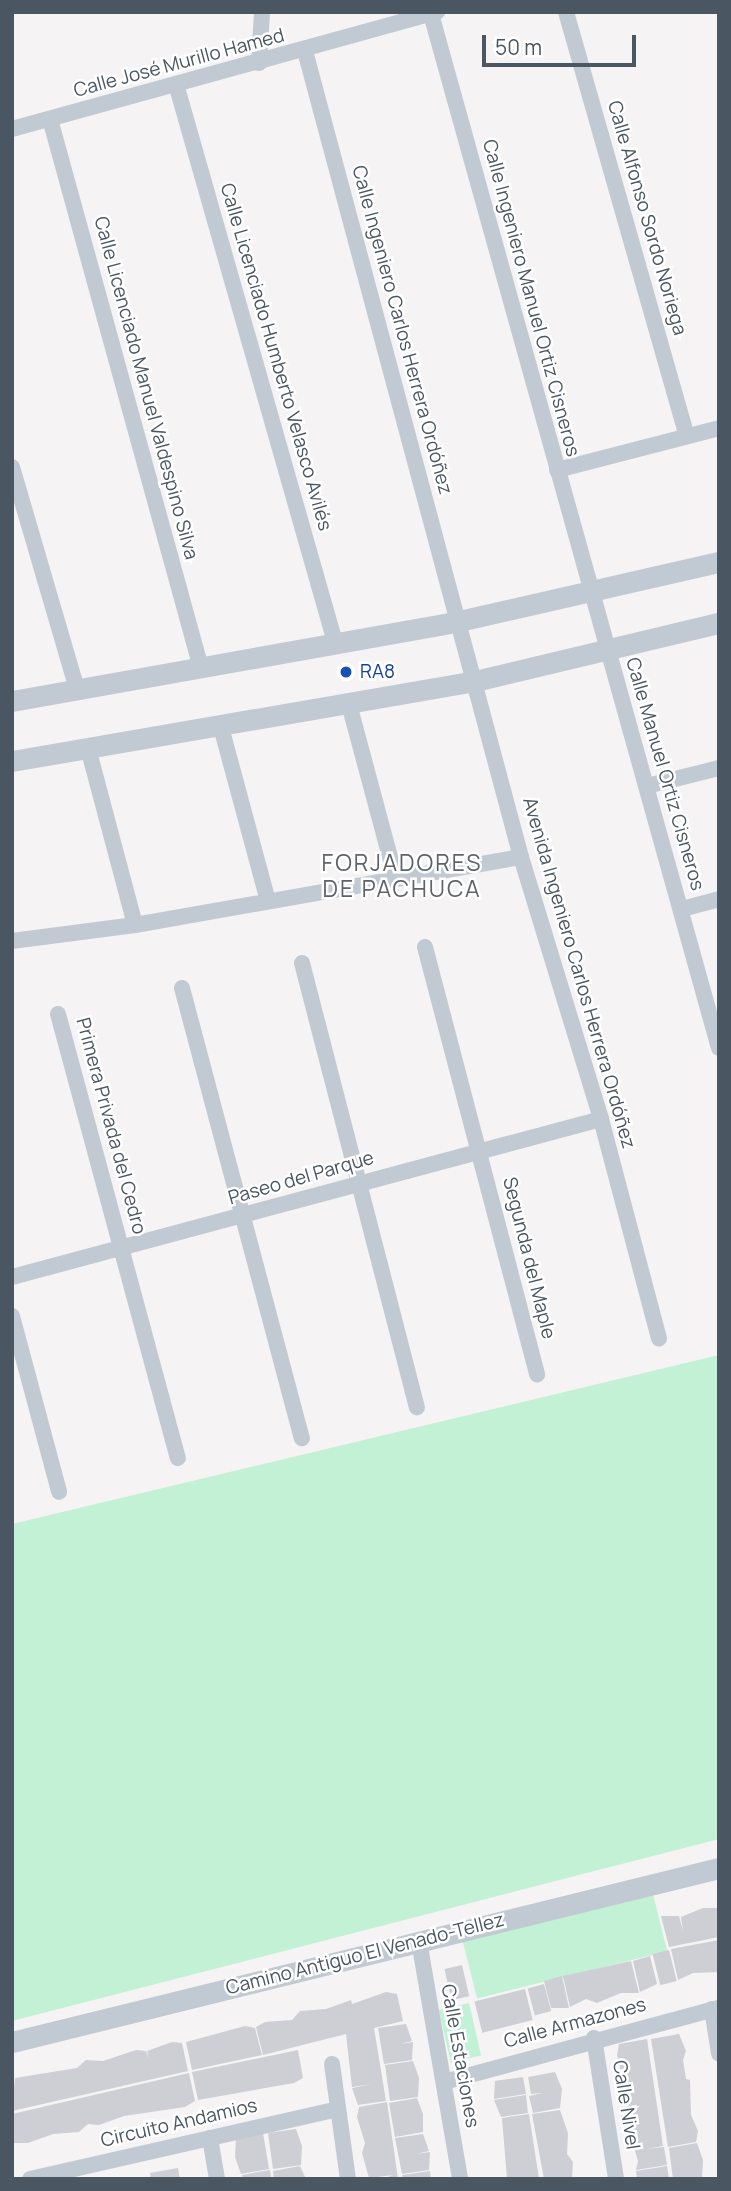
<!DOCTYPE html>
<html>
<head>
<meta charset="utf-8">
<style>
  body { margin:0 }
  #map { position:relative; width:731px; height:2191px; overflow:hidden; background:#f5f3f3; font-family:Manrope,sans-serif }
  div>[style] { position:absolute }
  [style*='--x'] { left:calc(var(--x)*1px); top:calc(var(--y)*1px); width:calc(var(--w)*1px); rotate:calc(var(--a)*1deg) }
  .green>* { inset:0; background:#c3f1d5; transform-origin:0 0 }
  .building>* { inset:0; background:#cdcfd5; transform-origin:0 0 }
  .minor>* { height:16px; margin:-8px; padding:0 8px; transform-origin:8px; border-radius:8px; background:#c1cad2 }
  .tertiary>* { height:21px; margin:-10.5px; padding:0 10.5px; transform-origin:10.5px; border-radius:10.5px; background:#c1cad2 }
  .dots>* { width:19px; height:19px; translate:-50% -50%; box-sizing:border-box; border:4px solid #fff; border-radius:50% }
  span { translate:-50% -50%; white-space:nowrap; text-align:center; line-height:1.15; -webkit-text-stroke:5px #fff; paint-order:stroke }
  .street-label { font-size:19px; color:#4a5661 }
  .transit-label { font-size:19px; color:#164399 }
  .left { translate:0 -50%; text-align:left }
  .quarter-label { font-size:23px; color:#5f6368; letter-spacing:2px }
  .frame { position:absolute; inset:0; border:14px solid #4a5661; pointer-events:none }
  .scale { position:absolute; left:482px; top:35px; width:154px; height:32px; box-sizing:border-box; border:4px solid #4a5661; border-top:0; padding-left:9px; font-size:21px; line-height:24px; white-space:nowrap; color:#4a5661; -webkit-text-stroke:5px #fff; paint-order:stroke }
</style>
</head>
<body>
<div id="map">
  <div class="green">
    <div style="clip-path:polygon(719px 1355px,719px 1839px,12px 2021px,12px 1524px)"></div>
    <div style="left:652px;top:1890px;width:63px;height:196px;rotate:76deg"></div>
    <div style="left:469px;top:2003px;width:54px;height:31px;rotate:77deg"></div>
  </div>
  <div class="building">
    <div style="clip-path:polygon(703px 1908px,719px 1908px,719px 1937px,669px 1947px,661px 1916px,679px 1916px,683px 1931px,681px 1917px)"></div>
    <div style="clip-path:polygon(719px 1940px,719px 1972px,693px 1973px,678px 1980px,671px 1949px)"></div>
    <div style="left:669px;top:1950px;width:32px;height:17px;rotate:76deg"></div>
    <div style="clip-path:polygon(650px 1956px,657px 1984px,640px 1992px,633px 1961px)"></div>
    <div style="clip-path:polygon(631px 1961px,639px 1993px,621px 1993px,597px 2003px,586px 1999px,570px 2007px,563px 1976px)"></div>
    <div style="left:462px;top:1965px;width:32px;height:18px;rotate:77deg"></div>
    <div style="clip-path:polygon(562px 1976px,569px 2008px,551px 2008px,544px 1981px)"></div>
    <div style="left:544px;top:1984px;width:28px;height:17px;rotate:75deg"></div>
    <div style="left:525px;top:1989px;width:32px;height:52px;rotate:76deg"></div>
    <div style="clip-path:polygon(386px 1992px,397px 1994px,403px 2021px,374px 2028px,386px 2101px,358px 2105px,352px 2088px,372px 2084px,352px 2087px,346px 2034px,263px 2055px,256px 2027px,265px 2022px,292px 2020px,300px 2011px,326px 2009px,351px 2000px,352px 2004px)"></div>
    <div style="clip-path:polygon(406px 2024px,412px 2041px,400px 2044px,413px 2042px,412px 2060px,384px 2064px,378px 2028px)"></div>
    <div style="clip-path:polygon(245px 2026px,255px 2028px,262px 2055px,192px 2070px,186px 2042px)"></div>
    <div style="clip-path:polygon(679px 2034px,686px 2051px,683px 2060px,686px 2079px,690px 2080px,691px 2115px,698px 2131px,696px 2142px,668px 2147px,651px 2039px)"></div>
    <div style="clip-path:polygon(647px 2039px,663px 2146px,646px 2149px,664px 2147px,667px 2165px,636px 2170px,638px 2161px,628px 2126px,631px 2115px,617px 2055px,619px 2044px)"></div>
    <div style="clip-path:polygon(172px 2042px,182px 2043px,188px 2071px,12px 2111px,15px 2078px,77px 2068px,86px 2060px,103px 2061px,136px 2050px,146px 2051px,149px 2059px,147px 2051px)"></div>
    <div style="clip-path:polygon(298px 2050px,303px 2078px,294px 2083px,198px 2100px,192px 2072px)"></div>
    <div style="clip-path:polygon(413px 2061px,419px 2078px,418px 2097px,390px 2101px,385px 2065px)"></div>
    <div style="clip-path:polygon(555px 2072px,562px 2089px,560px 2108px,533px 2113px,529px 2096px,543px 2093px,531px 2094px,528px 2077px)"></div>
    <div style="clip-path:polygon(189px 2073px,195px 2101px,185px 2107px,124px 2116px,99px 2125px,88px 2124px,79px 2132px,53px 2134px,28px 2143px,12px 2143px,12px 2114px)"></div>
    <div style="clip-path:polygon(523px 2077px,526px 2094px,494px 2099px,495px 2081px)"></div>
    <div style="clip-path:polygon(526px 2095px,528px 2113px,501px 2117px,494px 2100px)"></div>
    <div style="clip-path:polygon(417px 2098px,423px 2114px,423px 2132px,395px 2137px,389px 2103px)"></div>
    <div style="clip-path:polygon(387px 2102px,398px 2179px,383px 2179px,393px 2175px,369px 2178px,362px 2153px,365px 2143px,357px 2117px,359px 2107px)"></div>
    <div style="clip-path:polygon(560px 2110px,568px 2133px,567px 2154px,573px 2162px,572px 2179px,544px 2179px,532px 2114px)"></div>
    <div style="clip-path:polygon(529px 2114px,539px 2179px,507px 2179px,502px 2118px)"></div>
    <div style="clip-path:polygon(296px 2129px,302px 2146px,301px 2165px,273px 2169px,268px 2133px)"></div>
    <div style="clip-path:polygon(263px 2133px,269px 2169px,241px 2174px,235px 2157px,236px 2138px)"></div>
    <div style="clip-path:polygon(423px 2134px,429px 2151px,415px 2154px,430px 2152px,429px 2170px,402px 2174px,395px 2138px)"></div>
    <div style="clip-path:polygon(697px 2143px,703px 2160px,702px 2179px,673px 2179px,669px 2148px)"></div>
    <div style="clip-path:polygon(300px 2166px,306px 2179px,274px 2179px,273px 2171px)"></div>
    <div style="clip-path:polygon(667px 2166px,669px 2179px,637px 2178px,636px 2171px)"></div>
    <div style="clip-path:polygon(178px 2168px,180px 2179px,151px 2179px,150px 2173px)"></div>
    <div style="clip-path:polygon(270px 2170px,271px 2179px,243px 2179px,242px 2175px)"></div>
    <div style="clip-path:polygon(430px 2171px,431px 2179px,403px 2179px,402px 2175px)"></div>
  </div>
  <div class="minor">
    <div style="--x:566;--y:12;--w:441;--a:74.1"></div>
    <div style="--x:431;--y:14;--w:1073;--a:74.44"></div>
    <div style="--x:305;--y:51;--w:834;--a:75"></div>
    <div style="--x:521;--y:857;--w:274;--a:73"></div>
    <div style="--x:601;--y:1119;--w:227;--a:75.2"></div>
    <div style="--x:259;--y:63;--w:51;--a:-86.6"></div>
    <div style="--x:176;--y:84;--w:580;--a:74.1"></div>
    <div style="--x:50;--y:119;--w:569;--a:74.62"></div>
    <div style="--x:12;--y:129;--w:441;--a:-15.4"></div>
    <div style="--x:12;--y:467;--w:231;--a:73.7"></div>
    <div style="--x:557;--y:470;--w:167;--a:-14.5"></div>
    <div style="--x:349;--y:704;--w:181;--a:75"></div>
    <div style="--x:221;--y:727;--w:180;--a:74.9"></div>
    <div style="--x:88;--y:748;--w:183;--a:75.1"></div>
    <div style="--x:647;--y:786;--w:74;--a:-14"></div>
    <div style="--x:682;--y:909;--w:38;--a:-15"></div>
    <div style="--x:12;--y:941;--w:124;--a:-7.4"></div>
    <div style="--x:135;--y:925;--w:392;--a:-10"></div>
    <div style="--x:425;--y:947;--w:442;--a:75.3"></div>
    <div style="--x:302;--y:963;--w:459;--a:75.5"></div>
    <div style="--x:182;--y:988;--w:466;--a:75.1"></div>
    <div style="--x:58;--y:1014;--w:460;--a:74.9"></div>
    <div style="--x:12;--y:1277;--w:610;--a:-15.02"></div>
    <div style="--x:12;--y:1316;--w:182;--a:75"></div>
    <div style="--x:419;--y:1941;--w:242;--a:80.2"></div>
    <div style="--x:712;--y:2009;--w:45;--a:81"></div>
    <div style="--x:594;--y:2038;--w:143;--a:81.1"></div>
    <div style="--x:332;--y:2064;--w:116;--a:82.1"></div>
    <div style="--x:444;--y:2082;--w:285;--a:-15.1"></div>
    <div style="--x:210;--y:2138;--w:42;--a:80.3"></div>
    <div style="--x:30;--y:2179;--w:316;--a:-12.8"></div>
  </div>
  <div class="tertiary">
    <div style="--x:12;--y:701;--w:454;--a:-10.1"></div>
    <div style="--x:459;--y:621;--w:267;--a:-12.8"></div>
    <div style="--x:12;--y:761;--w:470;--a:-9.8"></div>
    <div style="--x:475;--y:681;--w:251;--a:-13.4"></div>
    <div style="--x:12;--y:2042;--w:728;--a:-13.83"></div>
  </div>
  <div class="dots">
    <div style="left:346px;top:672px;background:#1a4fb4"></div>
  </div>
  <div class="street-label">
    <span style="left:179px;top:63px;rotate:-15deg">Calle José Murillo Hamed</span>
    <span style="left:647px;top:218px;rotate:74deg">Calle Alfonso Sordo Noriega</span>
    <span style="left:531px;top:298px;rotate:75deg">Calle Ingeniero Manuel Ortiz Cisneros</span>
    <span style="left:402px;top:330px;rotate:75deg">Calle Ingeniero Carlos Herrera Ordóñez</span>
    <span style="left:276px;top:357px;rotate:74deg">Calle Licenciado Humberto Velasco Avilés</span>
    <span style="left:146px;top:388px;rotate:75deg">Calle Licenciado Manuel Valdespino Silva</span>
    <span style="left:665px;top:774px;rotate:74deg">Calle Manuel Ortiz Cisneros</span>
    <span style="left:579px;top:973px;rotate:74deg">Avenida Ingeniero Carlos Herrera Ordóñez</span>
    <span style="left:111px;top:1126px;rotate:75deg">Primera Privada del Cedro</span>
    <span style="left:301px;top:1178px;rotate:-16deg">Paseo del Parque</span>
    <span style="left:529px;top:1258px;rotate:76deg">Segunda del Maple</span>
    <span style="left:365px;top:1954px;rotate:-14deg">Camino Antiguo El Venado-Tellez</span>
    <span style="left:575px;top:2023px;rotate:-15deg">Calle Armazones</span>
    <span style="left:460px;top:2056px;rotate:80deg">Calle Estaciones</span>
    <span style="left:626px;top:2105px;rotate:81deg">Calle Nivel</span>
    <span style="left:179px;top:2123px;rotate:-13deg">Circuito Andamios</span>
  </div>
  <div class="transit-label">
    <span class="left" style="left:360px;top:672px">RA8</span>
  </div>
  <div class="quarter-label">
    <span style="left:402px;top:875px">FORJADORES<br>DE PACHUCA</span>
  </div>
  <div class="frame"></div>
  <div class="scale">50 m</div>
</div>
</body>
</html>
